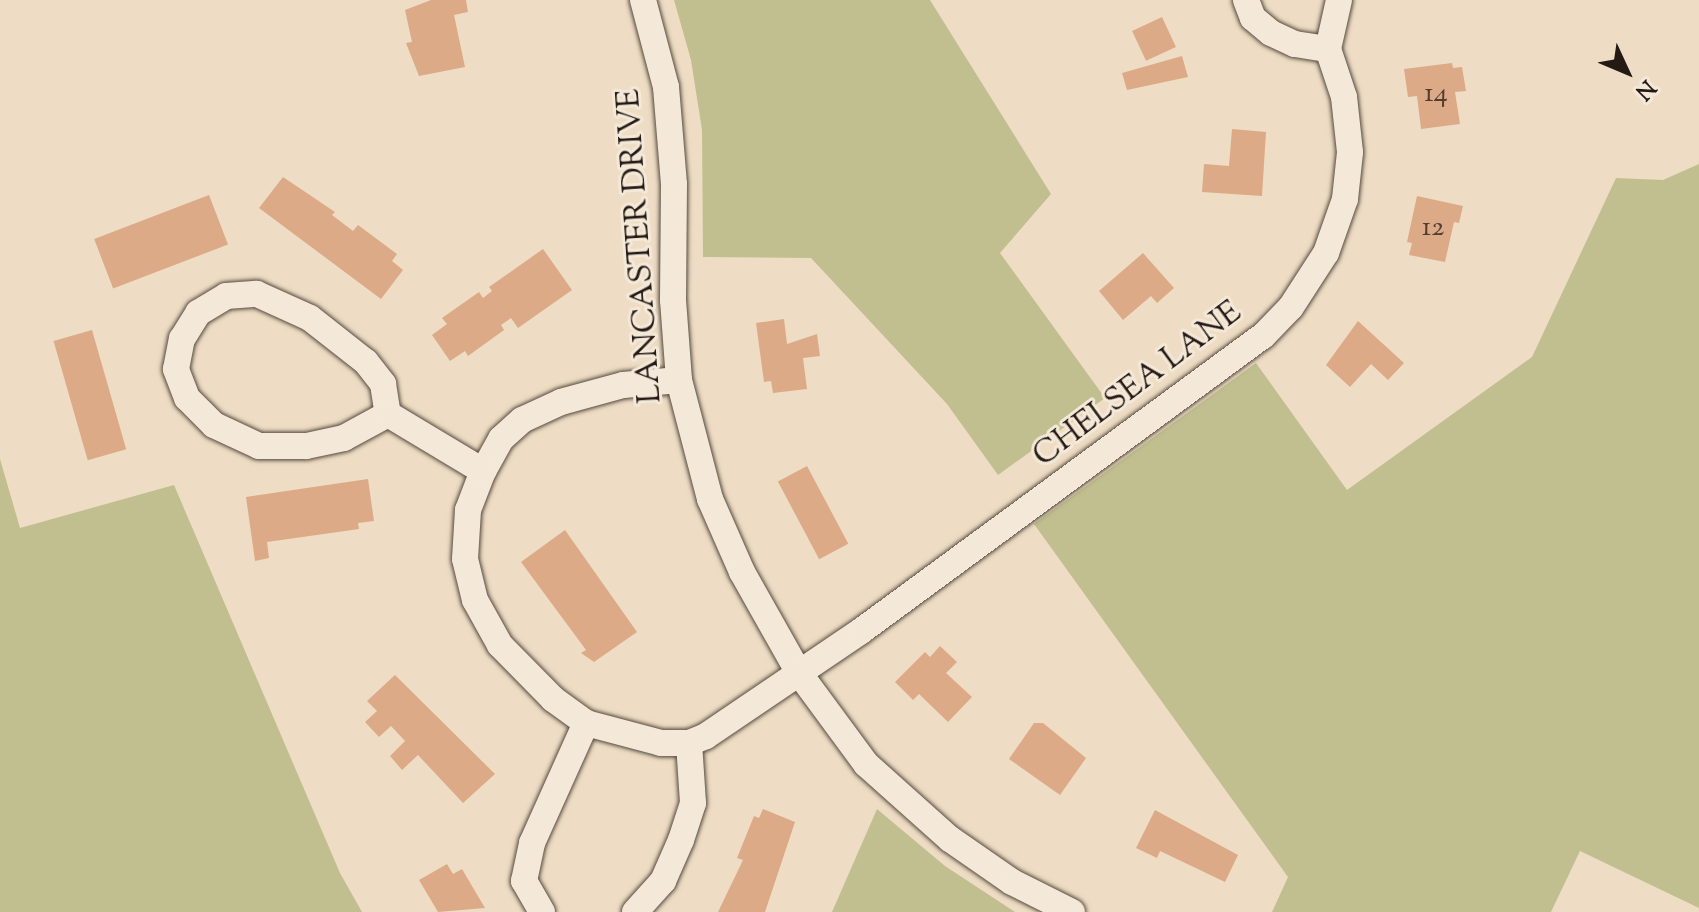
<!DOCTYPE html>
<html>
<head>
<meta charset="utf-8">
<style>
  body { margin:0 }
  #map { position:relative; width:1699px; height:912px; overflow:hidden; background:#eeddc4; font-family:"Sorts Mill Goudy",serif }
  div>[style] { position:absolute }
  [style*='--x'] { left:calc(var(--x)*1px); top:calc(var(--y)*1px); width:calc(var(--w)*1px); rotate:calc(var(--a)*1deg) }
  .green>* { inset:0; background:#c1bf8f }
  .building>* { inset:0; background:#dcaa86; transform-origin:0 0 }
  .roads { filter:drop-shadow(0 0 2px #564a3f) drop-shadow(0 0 2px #564a3f) }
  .minor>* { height:26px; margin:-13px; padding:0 13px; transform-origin:13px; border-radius:13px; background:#f4e9d9 }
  span { translate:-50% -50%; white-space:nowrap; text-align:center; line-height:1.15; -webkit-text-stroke:6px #f4e9d9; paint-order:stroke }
  .number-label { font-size:28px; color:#523d30 }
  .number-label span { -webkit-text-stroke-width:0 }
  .street-label { font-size:32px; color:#241913 }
  .north { position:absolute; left:1587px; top:32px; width:80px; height:80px; -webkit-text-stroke:6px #f4e9d9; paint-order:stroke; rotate:134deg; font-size:22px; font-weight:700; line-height:32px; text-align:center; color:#241913 }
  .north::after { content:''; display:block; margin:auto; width:28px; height:36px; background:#241913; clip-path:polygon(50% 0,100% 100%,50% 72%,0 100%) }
</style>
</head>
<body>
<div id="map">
  <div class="green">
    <div style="clip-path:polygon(674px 0,930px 0,1051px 194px,1000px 253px,1105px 398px,998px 475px,947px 404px,811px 258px,703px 257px,702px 130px,691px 60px)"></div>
    <div style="clip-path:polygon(1699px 164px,1699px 908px,1580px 851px,1551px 912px,1272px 912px,1288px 877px,1034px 524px,1256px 363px,1347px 490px,1532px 357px,1616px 178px,1663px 180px)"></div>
    <div style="clip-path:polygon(0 459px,20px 528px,174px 485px,340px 873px,362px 912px,0 912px)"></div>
    <div style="clip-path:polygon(877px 809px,945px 866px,1015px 912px,832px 912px)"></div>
  </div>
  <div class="building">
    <div style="clip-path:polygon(431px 0,466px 0,468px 12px,454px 15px,465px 67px,419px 76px,406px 43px,412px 42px,405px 10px)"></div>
    <div style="left:1162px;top:17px;width:33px;height:33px;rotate:65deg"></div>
    <div style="clip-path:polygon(1182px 56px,1188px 77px,1127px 90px,1122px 73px)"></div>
    <div style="clip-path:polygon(1452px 63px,1453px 68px,1462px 67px,1466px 91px,1455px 92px,1460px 124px,1421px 129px,1417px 96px,1408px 97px,1404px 69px)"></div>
    <div style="clip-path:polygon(1232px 129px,1266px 132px,1262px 196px,1202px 192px,1204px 164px,1229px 166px)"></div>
    <div style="clip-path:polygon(283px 177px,335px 212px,332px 215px,353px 231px,358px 225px,397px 254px,392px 261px,403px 270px,381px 299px,259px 208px)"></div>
    <div style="left:209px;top:195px;width:53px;height:123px;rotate:69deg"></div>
    <div style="clip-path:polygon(1417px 196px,1463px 206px,1459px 223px,1454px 222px,1445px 262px,1409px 255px,1412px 243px,1407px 242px)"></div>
    <div style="clip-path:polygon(543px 249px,572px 290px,518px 328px,511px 318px,501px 325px,504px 330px,468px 356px,465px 351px,450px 361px,432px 335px,447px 324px,442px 318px,479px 292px,483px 298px,492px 291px,489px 287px)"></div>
    <div style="clip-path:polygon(1143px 253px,1174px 288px,1157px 303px,1151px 296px,1123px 320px,1099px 291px)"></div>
    <div style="clip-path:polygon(784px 319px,787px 344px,817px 334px,820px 356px,803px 358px,807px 389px,773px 393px,771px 381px,764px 382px,756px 323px)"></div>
    <div style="clip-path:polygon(1358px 321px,1404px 363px,1388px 380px,1371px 364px,1350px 387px,1326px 365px)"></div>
    <div style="left:92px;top:330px;width:124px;height:40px;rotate:74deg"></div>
    <div style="left:807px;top:466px;width:88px;height:33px;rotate:62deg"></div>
    <div style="clip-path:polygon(368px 479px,374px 521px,358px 523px,359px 529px,267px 542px,269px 558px,255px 561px,246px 497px)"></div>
    <div style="clip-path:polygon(565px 530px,637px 632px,594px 662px,581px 653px,586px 650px,521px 562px)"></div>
    <div style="clip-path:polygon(940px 646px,957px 662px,946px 673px,972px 697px,948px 722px,919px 694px,913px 700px,895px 682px,925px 652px,930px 657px)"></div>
    <div style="clip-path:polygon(395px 675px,495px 774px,463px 803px,418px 755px,402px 770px,390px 756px,405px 741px,391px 726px,379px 737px,365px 722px,377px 711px,367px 701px)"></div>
    <div style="clip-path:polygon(1034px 723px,1043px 723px,1086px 758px,1060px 795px,1009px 759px)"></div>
    <div style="clip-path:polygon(763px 809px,795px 822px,765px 912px,718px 912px,743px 860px,737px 858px,754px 816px,759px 818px)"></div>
    <div style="clip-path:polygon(1155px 810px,1238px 855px,1225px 882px,1160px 851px,1157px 858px,1136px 848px)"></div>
    <div style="clip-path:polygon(447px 864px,453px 874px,462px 869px,485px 908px,438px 912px,419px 880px)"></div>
  </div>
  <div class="roads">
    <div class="minor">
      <div style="--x:643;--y:0;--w:90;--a:75.2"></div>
      <div style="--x:666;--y:87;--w:97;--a:85.3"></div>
      <div style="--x:674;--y:184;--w:116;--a:90.5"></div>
      <div style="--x:673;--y:300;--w:80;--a:85.7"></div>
      <div style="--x:679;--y:380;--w:123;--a:75.4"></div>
      <div style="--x:710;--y:499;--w:80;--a:66.3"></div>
      <div style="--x:742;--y:572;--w:116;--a:60.6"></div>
      <div style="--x:799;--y:673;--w:113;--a:53.6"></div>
      <div style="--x:866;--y:764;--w:113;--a:41.8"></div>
      <div style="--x:950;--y:839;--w:75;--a:34.7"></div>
      <div style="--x:1012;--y:882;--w:67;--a:26.6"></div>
      <div style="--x:1246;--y:0;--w:19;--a:69"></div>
      <div style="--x:1253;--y:18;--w:23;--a:40"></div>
      <div style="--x:1271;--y:33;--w:26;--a:25"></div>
      <div style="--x:1295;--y:44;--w:33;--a:9"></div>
      <div style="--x:679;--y:380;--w:56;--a:174.9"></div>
      <div style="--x:623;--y:385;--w:64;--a:164.7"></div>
      <div style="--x:561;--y:402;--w:43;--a:155.2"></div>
      <div style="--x:522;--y:420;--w:28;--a:138"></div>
      <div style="--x:501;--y:439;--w:37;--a:119"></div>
      <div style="--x:483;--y:471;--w:42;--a:111"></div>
      <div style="--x:468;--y:510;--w:49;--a:93.5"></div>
      <div style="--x:465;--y:559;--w:42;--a:76.3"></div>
      <div style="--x:475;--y:600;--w:51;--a:60.9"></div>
      <div style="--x:500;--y:645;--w:76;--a:45.5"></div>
      <div style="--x:553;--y:699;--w:41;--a:36"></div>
      <div style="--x:586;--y:723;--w:78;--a:14.9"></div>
      <div style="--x:661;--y:743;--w:28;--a:0"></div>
      <div style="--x:689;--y:743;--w:18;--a:-22"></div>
      <div style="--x:706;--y:736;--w:187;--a:-34.1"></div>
      <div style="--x:861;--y:631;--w:499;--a:-36.3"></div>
      <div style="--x:1263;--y:336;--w:40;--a:-46"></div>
      <div style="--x:1291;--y:307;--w:64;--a:-57.1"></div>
      <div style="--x:1326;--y:253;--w:57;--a:-70.6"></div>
      <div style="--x:1345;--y:199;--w:47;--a:-83.9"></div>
      <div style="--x:1350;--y:152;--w:55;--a:-96.2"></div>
      <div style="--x:1344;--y:97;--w:51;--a:-108.4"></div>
      <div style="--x:1328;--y:49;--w:50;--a:-77.3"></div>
      <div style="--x:388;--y:414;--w:50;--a:151.4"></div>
      <div style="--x:344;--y:438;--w:39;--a:168"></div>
      <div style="--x:306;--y:446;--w:47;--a:180"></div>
      <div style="--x:259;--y:446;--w:50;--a:-155"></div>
      <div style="--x:214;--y:425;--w:38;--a:-135"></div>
      <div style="--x:187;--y:398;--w:31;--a:-111"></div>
      <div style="--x:176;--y:369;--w:31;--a:-79"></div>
      <div style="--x:182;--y:339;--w:31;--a:-58"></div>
      <div style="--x:198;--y:313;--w:33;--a:-31"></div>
      <div style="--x:226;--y:296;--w:31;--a:-4"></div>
      <div style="--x:257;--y:294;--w:58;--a:24.4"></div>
      <div style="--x:310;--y:318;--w:71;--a:38.2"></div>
      <div style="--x:366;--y:362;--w:28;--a:52"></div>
      <div style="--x:383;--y:384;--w:30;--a:81"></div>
      <div style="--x:388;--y:414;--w:111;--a:31"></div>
      <div style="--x:542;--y:912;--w:36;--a:-120"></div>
      <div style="--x:524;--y:881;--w:39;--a:-78"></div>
      <div style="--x:532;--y:843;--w:132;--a:-65.8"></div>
      <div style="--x:635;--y:912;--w:42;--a:-47.9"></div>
      <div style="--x:663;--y:881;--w:45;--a:-66.3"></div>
      <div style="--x:681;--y:840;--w:39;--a:-72"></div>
      <div style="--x:693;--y:803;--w:60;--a:-93.8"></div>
    </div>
  </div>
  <div class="number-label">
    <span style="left:1436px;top:94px">14</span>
    <span style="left:1433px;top:228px">12</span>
  </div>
  <div class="street-label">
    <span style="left:641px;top:246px;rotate:-94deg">LANCASTER DRIVE</span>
    <span style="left:1138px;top:385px;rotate:-37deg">CHELSEA LANE</span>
  </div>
  <div class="north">N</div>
</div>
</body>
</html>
